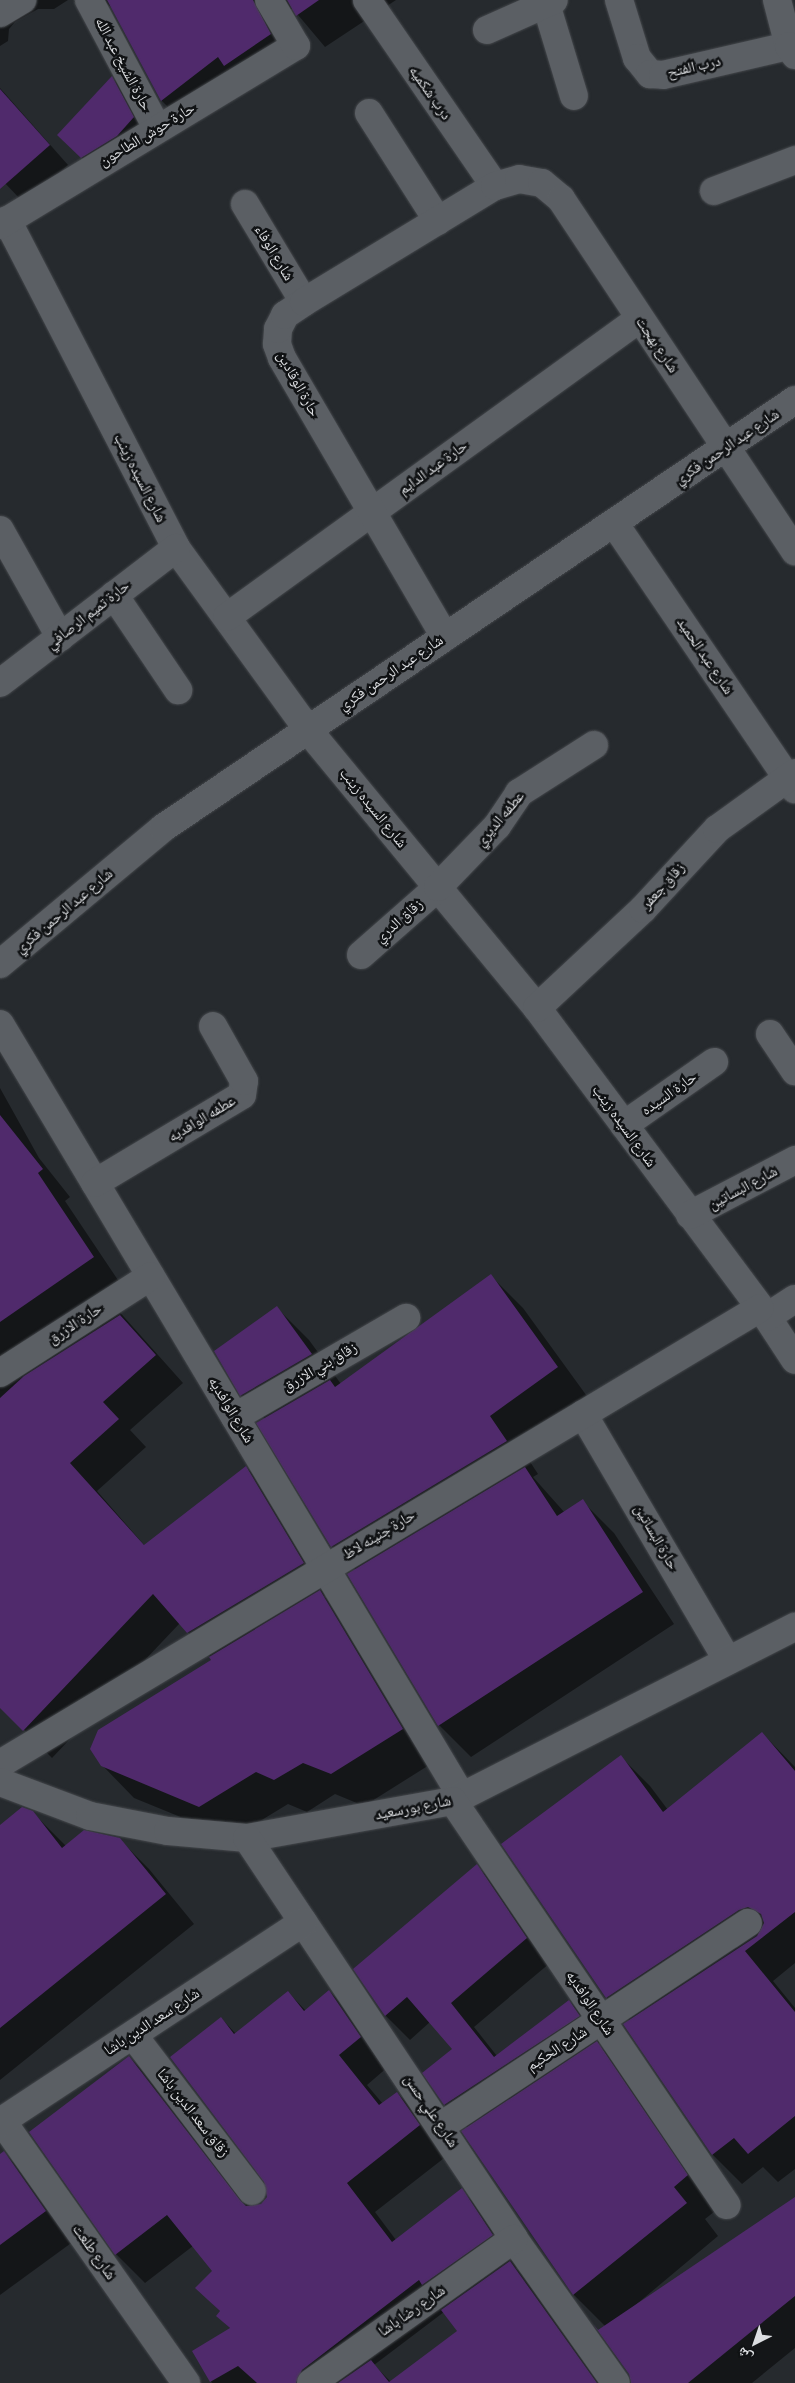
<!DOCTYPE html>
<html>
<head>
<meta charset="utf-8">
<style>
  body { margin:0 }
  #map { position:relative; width:795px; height:2383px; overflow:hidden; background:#262a2e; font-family:"Source Sans 3","Noto Naskh Arabic",sans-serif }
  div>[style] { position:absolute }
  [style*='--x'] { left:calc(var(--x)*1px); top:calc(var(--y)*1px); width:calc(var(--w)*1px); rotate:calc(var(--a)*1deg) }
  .shadow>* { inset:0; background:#0007 }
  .building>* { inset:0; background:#502a6c }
  .roads { filter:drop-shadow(0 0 1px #44474b) drop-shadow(0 0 1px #44474b) }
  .minor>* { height:28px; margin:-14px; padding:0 14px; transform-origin:14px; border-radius:14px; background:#5b5f64 }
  span { translate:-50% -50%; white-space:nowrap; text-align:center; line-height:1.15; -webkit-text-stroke:5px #101214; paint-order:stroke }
  .street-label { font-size:15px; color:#dcdee1 }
  .north { position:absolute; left:730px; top:2318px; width:50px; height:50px; -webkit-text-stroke:4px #101214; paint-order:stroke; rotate:221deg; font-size:14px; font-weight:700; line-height:20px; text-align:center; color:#dcdee1 }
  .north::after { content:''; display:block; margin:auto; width:18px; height:22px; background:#dcdee1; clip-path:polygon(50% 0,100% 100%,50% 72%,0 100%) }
</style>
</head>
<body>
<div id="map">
  <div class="shadow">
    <div style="clip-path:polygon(0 0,68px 0,54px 9px,38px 9px,15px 22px,9px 29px,8px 41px,0 46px)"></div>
    <div style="clip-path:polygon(101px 0,396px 0,325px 47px,293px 9px,285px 9px,293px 57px,184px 123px,162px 101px,113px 8px)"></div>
    <div style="clip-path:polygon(112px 78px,131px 97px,152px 137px,101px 176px,78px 154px)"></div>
    <div style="clip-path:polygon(0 88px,68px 165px,24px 203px,0 178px)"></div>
    <div style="clip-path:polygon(0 1088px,39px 1158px,70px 1197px,65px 1201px,130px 1298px,116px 1308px,183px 1383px,130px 1430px,146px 1447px,97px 1491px,145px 1546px,246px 1467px,274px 1495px,331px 1592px,324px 1596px,352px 1624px,434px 1762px,364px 1806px,335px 1794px,307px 1812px,288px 1804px,232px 1838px,134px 1798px,102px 1765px,213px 1660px,180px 1623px,52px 1758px,0 1705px)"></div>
    <div style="clip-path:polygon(491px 1276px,523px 1308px,589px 1399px,521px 1448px,538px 1474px,533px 1477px,565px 1513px,582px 1501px,614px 1533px,674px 1624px,471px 1757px,439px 1725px,356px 1570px,332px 1546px,265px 1419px,241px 1395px,277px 1308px,309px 1340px,341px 1384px)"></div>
    <div style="clip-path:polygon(762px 1733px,795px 1767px,795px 1963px,773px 1981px,795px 2008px,795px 2169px,778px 2182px,763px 2167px,742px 2184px,713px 2155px,625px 2025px,630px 2021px,607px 1998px,503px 1844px,621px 1757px,650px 1786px,668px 1810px)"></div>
    <div style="clip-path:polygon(32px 1812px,66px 1846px,119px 1839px,149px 1869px,194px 1924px,0 2080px,0 1826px)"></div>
    <div style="clip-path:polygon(477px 1866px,501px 1890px,550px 1963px,474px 2027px,497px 2056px,569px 2001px,593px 2025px,603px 2040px,598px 2044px,629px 2075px,719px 2208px,705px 2219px,718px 2236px,632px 2308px,795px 2199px,795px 2348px,752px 2383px,631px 2383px,630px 2374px,605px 2326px,574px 2295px,463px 2132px,468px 2128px,445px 2105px,424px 2073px,454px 2050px,430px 2022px,410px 2040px,386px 2016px,355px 1969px)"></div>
    <div style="clip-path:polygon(evenodd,329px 1991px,358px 2020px,389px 2066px,367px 2085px,383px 2104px,397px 2093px,426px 2122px,448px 2155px,375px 2212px,396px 2240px,461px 2190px,490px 2219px,521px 2264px,516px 2268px,539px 2291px,604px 2383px,212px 2383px,194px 2352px,231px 2329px,217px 2316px,221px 2312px,197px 2288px,213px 2271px,193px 2246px,145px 2283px,116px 2254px,31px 2132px,129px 2057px,158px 2086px,250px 2206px,262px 2205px,268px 2197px,266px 2181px,221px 2018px,236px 2034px,288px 1992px,306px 2011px,329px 1991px,444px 2312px,458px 2331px,391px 2382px,374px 2365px,444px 2312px)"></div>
    <div style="clip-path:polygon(4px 2153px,33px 2182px,74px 2241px,0 2295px,0 2156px)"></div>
  </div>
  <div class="building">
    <div style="clip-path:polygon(107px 0,253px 0,271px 34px,224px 66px,218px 57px,161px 101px)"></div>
    <div style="clip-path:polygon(287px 0,319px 0,296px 16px)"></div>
    <div style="clip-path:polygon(112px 76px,134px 117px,117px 136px,81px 158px,57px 135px)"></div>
    <div style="clip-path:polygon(0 89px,50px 145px,0 189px)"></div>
    <div style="clip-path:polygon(0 1115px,43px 1169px,38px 1173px,94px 1257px,0 1322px)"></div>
    <div style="clip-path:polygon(491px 1274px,558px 1367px,490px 1416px,507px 1441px,331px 1547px,256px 1423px,330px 1380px,335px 1387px)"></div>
    <div style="clip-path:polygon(277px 1306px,312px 1354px,240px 1396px,214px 1351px)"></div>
    <div style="clip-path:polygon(120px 1315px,156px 1355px,103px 1402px,119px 1419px,70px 1463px,144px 1545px,246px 1466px,304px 1563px,187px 1633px,153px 1594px,23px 1731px,0 1708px,0 1398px,24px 1376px)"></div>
    <div style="clip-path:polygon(525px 1467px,557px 1516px,583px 1499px,643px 1592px,438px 1726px,347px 1574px)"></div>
    <div style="clip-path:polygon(320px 1590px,403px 1729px,331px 1774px,303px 1763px,274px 1780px,256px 1772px,199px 1807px,101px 1766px,90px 1749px,98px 1730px,211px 1660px,209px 1657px)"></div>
    <div style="clip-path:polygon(762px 1732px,795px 1771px,795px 1912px,745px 1951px,795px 2012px,795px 2116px,748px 2154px,734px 2138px,712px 2155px,623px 2024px,757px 1936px,764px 1923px,761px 1914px,748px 1907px,739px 1910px,606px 1998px,501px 1844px,621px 1755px,663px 1812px)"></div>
    <div style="clip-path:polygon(22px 1807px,33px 1811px,62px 1848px,84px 1830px,120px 1838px,166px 1894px,0 2028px,0 1825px)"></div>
    <div style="clip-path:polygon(477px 1864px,527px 1938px,451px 2003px,494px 2057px,569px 2000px,580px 2016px,444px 2105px,422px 2073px,452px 2049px,407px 1997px,385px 2016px,353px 1969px)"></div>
    <div style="clip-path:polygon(329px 1990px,361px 2037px,339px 2055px,379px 2105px,397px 2092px,420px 2125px,347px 2183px,392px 2242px,462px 2188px,493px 2235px,422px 2285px,419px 2280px,302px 2370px,296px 2383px,257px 2383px,238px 2366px,210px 2382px,192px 2351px,230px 2328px,216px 2316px,220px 2311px,195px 2288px,212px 2271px,167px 2215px,115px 2255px,29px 2132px,129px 2056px,240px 2200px,246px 2206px,261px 2204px,267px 2197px,264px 2182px,170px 2057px,221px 2017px,234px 2034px,288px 1991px,304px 2011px)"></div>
    <div style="clip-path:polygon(597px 2041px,688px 2175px,674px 2187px,687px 2203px,573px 2295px,461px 2131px)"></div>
    <div style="clip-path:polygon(4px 2151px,46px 2211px,0 2245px,0 2154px)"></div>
    <div style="clip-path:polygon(795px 2197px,795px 2296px,688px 2383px,631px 2383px,629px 2374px,593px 2324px,598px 2330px)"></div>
    <div style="clip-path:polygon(510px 2261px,597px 2383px,338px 2383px,371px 2360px,389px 2382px,457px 2331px,441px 2310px)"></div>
  </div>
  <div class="roads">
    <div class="minor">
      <div style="--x:89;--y:0;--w:145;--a:62"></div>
      <div style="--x:367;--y:0;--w:226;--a:55.5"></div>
      <div style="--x:619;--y:0;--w:61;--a:72.8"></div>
      <div style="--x:637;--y:58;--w:21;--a:51"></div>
      <div style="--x:650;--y:74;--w:13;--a:4"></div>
      <div style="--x:663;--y:75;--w:129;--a:-13"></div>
      <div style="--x:777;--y:0;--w:48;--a:75.4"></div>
      <div style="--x:789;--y:46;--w:11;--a:56"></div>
      <div style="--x:546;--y:4;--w:96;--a:73.1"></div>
      <div style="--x:0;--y:13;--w:26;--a:-31"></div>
      <div style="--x:487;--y:30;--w:73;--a:-24.1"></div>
      <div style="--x:369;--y:113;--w:128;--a:57.4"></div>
      <div style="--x:714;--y:191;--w:87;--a:-20.9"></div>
      <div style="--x:245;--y:204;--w:114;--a:59"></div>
      <div style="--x:7;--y:220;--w:369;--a:62.7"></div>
      <div style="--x:176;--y:548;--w:225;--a:54"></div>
      <div style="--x:308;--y:730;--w:360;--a:50.5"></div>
      <div style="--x:537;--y:1008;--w:385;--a:53.3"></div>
      <div style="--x:767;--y:1317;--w:51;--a:56.9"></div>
      <div style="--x:0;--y:225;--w:346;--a:-31.2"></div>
      <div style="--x:296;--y:46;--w:53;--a:-120.4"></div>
      <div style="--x:614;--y:523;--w:322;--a:55.8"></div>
      <div style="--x:0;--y:530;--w:123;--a:60.7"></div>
      <div style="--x:114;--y:595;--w:115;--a:56"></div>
      <div style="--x:227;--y:617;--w:508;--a:-35.88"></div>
      <div style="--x:445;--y:637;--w:323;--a:-120.3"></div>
      <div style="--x:282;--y:358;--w:15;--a:-110"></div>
      <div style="--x:277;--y:344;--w:15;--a:-86"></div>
      <div style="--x:278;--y:329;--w:16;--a:-63"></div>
      <div style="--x:285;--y:315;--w:23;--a:-34"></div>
      <div style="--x:304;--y:302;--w:223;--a:-31.3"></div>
      <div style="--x:495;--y:186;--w:25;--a:-16"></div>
      <div style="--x:519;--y:179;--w:23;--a:10"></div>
      <div style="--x:542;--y:183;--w:25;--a:40"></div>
      <div style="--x:561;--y:199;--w:423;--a:56.4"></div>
      <div style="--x:0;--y:683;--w:222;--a:-37.5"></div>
      <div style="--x:361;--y:955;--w:103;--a:-41.4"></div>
      <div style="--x:438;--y:887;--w:85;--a:-46"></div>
      <div style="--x:497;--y:826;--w:40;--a:-56"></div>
      <div style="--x:519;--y:793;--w:89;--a:-32.6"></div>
      <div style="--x:0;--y:964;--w:212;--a:-39.8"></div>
      <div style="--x:163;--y:828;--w:763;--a:-34.11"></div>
      <div style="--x:537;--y:1008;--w:145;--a:-43"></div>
      <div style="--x:643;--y:909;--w:109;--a:-47.2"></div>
      <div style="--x:717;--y:829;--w:96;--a:-35.7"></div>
      <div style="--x:0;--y:1024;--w:901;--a:59.13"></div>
      <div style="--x:770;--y:1034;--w:45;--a:56"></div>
      <div style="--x:624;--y:1125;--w:110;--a:-35"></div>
      <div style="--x:95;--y:1183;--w:171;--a:-30.9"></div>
      <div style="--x:242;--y:1095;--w:14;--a:-82"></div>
      <div style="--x:244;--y:1081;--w:63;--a:-119.4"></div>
      <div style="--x:690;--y:1215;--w:119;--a:-27.6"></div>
      <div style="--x:767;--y:1317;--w:33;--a:-33"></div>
      <div style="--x:0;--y:1373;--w:179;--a:-32.7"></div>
      <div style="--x:583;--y:1414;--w:286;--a:59.6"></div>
      <div style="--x:235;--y:1417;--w:198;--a:-30.1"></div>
      <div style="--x:0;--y:1764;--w:886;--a:-30.96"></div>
      <div style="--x:0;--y:1782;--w:96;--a:20.7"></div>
      <div style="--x:90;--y:1816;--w:79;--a:10.9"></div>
      <div style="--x:168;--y:1831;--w:79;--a:5.1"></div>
      <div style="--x:247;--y:1838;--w:209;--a:-10.2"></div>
      <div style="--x:453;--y:1801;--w:384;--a:-27"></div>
      <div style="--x:453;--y:1801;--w:488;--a:55.9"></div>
      <div style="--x:247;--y:1838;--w:482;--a:56.3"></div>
      <div style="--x:514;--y:2239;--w:176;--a:54.7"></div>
      <div style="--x:133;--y:2035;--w:196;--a:52.7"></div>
      <div style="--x:2;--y:2121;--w:320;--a:54.9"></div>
      <div style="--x:0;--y:2122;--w:363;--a:-33.4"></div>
      <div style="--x:441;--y:2126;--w:368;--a:-33.5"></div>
      <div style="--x:311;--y:2383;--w:249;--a:-35.4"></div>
    </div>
  </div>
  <div class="street-label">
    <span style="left:123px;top:64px;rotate:62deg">حارة الشيخ عبد الله</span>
    <span style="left:694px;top:67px;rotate:-13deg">درب الفتح</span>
    <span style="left:430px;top:93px;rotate:55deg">درب شكميه</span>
    <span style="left:147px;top:135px;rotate:-31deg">حارة حوش الطاحون</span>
    <span style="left:274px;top:253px;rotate:59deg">شارع الوفاء</span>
    <span style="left:657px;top:345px;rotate:56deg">شارع بهجت</span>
    <span style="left:298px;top:384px;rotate:61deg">حارة الوقادين</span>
    <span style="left:727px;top:447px;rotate:-34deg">شارع عبد الرحمن فكري</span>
    <span style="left:433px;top:468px;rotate:-36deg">حارة عبد الدايم</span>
    <span style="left:140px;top:478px;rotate:63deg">شارع السيده زينب</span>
    <span style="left:88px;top:615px;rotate:-38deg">حارة تميم الرصافي</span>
    <span style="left:705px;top:656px;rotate:56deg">شارع عبد الحميد</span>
    <span style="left:391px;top:673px;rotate:-34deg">شارع عبد الرحمن فكري</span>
    <span style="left:373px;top:808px;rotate:51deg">شارع السيده زينب</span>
    <span style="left:500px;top:819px;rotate:-50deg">عطفه الديري</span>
    <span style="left:663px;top:886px;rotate:-48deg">زقاق جعفر</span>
    <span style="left:64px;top:911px;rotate:-40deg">شارع عبد الرحمن فكري</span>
    <span style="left:399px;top:921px;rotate:-41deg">زقاق الدري</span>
    <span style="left:669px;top:1094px;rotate:-35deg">حارة السيده</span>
    <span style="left:202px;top:1119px;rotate:-31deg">عطفه الوافديه</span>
    <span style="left:624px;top:1126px;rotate:54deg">شارع السيده زينب</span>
    <span style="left:743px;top:1188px;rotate:-28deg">شارع البساتين</span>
    <span style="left:75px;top:1324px;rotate:-33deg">حارة الازرق</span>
    <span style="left:320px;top:1367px;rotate:-30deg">زقاق بني الازرق</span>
    <span style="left:231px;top:1410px;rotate:59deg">شارع الوافديه</span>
    <span style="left:379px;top:1535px;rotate:-31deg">حارة جنينه لاظ</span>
    <span style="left:656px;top:1537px;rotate:60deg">حارة البساتين</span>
    <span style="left:413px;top:1808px;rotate:-11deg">شارع بورسعيد</span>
    <span style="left:590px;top:2003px;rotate:56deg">شارع الوافديه</span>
    <span style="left:152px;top:2022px;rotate:-33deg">شارع سعد الدين باشا</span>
    <span style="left:557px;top:2049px;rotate:-33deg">شارع الحكيم</span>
    <span style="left:431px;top:2111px;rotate:56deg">شارع علي حسن</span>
    <span style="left:193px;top:2113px;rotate:52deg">زقاق سعد الدين باشا</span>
    <span style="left:94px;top:2252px;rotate:55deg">شارع طلعت</span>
    <span style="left:412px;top:2311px;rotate:-35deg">شارع رضا باشا</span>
  </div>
  <div class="north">ش</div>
</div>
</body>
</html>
